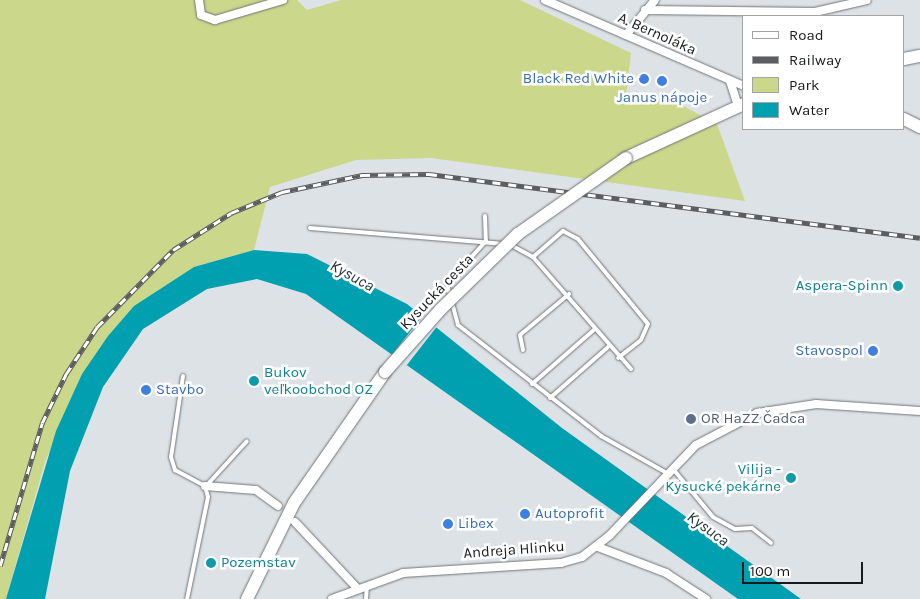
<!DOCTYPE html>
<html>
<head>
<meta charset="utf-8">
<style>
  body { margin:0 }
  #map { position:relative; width:920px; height:599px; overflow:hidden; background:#dde2e6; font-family:Karla,sans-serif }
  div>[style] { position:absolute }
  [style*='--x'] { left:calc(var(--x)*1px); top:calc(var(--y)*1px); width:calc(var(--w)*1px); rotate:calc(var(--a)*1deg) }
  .green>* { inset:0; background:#cbd78b }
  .water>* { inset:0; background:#01a0b1 }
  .pier>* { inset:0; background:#dde2e6; transform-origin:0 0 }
  .roads { filter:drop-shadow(0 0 1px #707477) drop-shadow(0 0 1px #707477) }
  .service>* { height:4px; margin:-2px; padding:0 2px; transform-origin:2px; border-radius:2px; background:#fff }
  .minor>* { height:8px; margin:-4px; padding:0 4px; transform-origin:4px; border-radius:4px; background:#fff }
  .primary>* { height:12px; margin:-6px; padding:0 6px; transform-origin:6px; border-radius:6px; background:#fff }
  .rail>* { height:4.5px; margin-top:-2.25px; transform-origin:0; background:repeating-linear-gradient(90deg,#fff 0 8px,#5b5d60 0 16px); box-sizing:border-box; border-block:1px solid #5b5d60 }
  .bridges { filter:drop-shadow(0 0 1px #707477) drop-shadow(0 0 1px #707477) }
  .primary-bridge>* { height:12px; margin:-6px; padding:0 6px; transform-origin:6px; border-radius:6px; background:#fff }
  .dots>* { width:14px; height:14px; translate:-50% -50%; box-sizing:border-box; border:2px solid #fff; border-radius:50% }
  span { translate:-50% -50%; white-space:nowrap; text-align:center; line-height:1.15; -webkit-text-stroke:5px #fff; paint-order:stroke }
  .street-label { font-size:15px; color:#191a1c }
  .shop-label { font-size:15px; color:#366cbe }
  .right { translate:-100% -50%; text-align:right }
  .left { translate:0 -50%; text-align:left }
  .culture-label { font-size:15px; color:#0d838f }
  .service-label { font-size:15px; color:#4e5e75 }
  .water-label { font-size:16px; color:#1d3236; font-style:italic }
  .legend { position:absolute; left:742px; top:15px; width:162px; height:115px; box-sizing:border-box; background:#fff; border:1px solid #a3a3a4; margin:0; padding:6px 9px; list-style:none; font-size:15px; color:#191a1c }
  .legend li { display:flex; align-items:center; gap:10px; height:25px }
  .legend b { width:25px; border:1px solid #a3a3a4 }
  .scale { position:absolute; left:742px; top:562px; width:121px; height:22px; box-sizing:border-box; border:2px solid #191a1c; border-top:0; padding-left:6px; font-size:15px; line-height:18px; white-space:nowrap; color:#191a1c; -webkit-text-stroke:4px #fff; paint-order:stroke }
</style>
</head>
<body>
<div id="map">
  <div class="green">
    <div style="clip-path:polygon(0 0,297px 0,307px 10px,341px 0,520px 0,631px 53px,626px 95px,670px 99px,717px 124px,745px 201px,431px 158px,356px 160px,270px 187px,254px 250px,194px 267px,135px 306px,82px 374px,45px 462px,6px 599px,0 599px)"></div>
  </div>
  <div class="water">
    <div style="clip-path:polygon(254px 250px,307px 254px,407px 304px,562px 428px,801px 599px,738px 599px,306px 294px,257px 279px,207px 289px,143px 329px,103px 387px,70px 471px,45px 599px,6px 599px,56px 431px,82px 374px,108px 336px,134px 306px,194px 267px)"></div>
  </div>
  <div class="pier">
    <div style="left:424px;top:314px;width:18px;height:53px;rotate:38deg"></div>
  </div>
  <div class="roads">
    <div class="service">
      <div style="--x:485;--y:216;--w:25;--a:88"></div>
      <div style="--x:486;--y:241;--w:58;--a:132.2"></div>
      <div style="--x:447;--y:284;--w:42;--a:75"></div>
      <div style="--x:458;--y:325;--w:181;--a:37.8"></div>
      <div style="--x:601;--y:436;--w:76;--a:29.3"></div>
      <div style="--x:310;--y:228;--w:195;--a:4.7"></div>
      <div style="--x:511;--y:245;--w:25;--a:29"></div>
      <div style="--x:533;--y:257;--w:149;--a:48.8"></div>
      <div style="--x:533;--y:257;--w:40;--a:-41"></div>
      <div style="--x:563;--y:231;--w:17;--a:28"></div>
      <div style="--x:578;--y:239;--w:110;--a:50.5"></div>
      <div style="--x:648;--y:324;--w:17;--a:114"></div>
      <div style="--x:641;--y:340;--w:29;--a:142"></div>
      <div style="--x:523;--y:350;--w:15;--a:-101"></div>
      <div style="--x:520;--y:335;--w:64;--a:-39.9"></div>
      <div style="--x:183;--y:376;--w:82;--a:98.4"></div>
      <div style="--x:171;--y:457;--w:14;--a:73"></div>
      <div style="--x:175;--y:470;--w:34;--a:28"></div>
      <div style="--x:205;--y:486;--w:11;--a:75"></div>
      <div style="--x:208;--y:497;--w:104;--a:101.6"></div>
      <div style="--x:532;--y:384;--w:82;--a:-41.1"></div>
      <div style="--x:550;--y:398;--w:77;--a:-41.3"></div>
      <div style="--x:673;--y:469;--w:62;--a:50.2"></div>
      <div style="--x:713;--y:517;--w:25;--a:29"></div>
      <div style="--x:735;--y:529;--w:17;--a:-3"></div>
      <div style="--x:752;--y:528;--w:24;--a:38"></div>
      <div style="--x:207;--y:485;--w:59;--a:-47.7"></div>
      <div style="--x:366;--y:599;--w:13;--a:-86"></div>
    </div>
    <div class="minor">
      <div style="--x:199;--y:0;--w:15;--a:82"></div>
      <div style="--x:201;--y:15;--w:15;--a:20"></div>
      <div style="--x:215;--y:20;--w:71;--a:-16.4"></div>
      <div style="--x:545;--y:0;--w:217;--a:23.4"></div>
      <div style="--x:645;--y:10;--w:170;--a:0.7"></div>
      <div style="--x:815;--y:12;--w:53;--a:-13"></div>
      <div style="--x:626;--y:35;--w:45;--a:-50.4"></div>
      <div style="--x:730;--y:81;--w:26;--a:72"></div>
      <div style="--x:205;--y:486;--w:51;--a:4.5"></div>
      <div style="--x:256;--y:490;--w:27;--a:36"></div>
      <div style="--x:295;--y:522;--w:89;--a:46.8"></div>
      <div style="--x:598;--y:547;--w:73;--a:20.9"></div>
      <div style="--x:666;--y:573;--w:48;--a:33"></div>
      <div style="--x:332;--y:599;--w:76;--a:-20.1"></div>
      <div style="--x:403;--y:573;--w:158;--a:-3.6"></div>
      <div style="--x:561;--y:563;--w:22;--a:-16"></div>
      <div style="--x:582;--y:557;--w:36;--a:-38"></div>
      <div style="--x:610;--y:535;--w:124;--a:-46.3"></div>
      <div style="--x:696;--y:445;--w:69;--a:-27.7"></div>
      <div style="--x:757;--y:413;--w:60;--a:-8.7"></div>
      <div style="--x:816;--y:404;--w:104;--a:3.9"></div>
    </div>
    <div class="primary">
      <div style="--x:904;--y:59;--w:16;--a:-11"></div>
      <div style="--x:904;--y:119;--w:18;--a:27"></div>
      <div style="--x:626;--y:158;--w:130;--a:-24.6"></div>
      <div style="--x:247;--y:599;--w:107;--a:-63.9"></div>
      <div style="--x:294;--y:503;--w:160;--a:-55.2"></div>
    </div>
  </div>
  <div class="rail">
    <div style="--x:0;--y:566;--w:149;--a:-73.6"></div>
    <div style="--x:42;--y:423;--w:55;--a:-63.9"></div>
    <div style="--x:66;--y:374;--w:56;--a:-56.6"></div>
    <div style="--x:97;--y:327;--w:108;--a:-45.4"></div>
    <div style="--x:173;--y:250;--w:69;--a:-32.5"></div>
    <div style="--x:231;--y:213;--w:55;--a:-22.4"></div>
    <div style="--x:282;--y:192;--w:82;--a:-12"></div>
    <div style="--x:362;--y:175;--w:67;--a:-0.9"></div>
    <div style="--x:429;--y:174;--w:495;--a:7.4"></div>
  </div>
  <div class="bridges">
    <div class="primary-bridge">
      <div style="--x:385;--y:372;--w:83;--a:-48.4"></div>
      <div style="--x:440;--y:310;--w:109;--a:-44.3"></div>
      <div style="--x:518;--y:234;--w:132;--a:-35.1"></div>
    </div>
  </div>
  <div class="dots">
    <div style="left:644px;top:79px;background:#3f7fe0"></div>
    <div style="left:662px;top:81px;background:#3f7fe0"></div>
    <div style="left:898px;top:286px;background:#0f9aa8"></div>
    <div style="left:873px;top:351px;background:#3f7fe0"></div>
    <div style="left:254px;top:381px;background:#0f9aa8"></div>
    <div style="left:146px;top:390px;background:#3f7fe0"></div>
    <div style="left:691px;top:419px;background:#5c6f8a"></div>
    <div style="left:791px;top:478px;background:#0f9aa8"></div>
    <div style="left:525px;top:514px;background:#3f7fe0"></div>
    <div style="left:448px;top:524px;background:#3f7fe0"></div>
    <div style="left:211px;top:563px;background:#0f9aa8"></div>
  </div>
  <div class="street-label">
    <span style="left:657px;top:34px;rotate:24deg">A. Bernoláka</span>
    <span style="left:437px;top:292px;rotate:-46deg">Kysucká cesta</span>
    <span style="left:514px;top:550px;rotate:-4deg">Andreja Hlinku</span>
  </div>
  <div class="shop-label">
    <span class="right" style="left:634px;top:79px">Black Red White</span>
    <span style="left:662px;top:98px">Janus nápoje</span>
    <span class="right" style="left:863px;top:351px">Stavospol</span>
    <span class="left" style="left:156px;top:390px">Stavbo</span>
    <span class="left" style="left:535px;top:514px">Autoprofit</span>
    <span class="left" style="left:458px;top:524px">Libex</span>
  </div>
  <div class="culture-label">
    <span class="right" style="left:888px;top:286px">Aspera-Spinn</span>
    <span class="left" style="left:264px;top:381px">Bukov<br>veľkoobchod OZ</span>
    <span class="right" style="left:781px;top:478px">Vilija -<br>Kysucké pekárne</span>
    <span class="left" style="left:221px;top:563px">Pozemstav</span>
  </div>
  <div class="service-label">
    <span class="left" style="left:701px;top:419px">OR HaZZ Čadca</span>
  </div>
  <div class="water-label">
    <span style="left:352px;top:276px;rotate:29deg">Kysuca</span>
    <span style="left:708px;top:529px;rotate:36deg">Kysuca</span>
  </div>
  <ul class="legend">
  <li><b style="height:6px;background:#fff"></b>Road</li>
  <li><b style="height:6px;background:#5b5d60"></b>Railway</li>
  <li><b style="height:14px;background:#cbd78b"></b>Park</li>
  <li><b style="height:14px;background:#01a0b1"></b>Water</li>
  </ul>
  <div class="scale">100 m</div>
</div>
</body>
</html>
